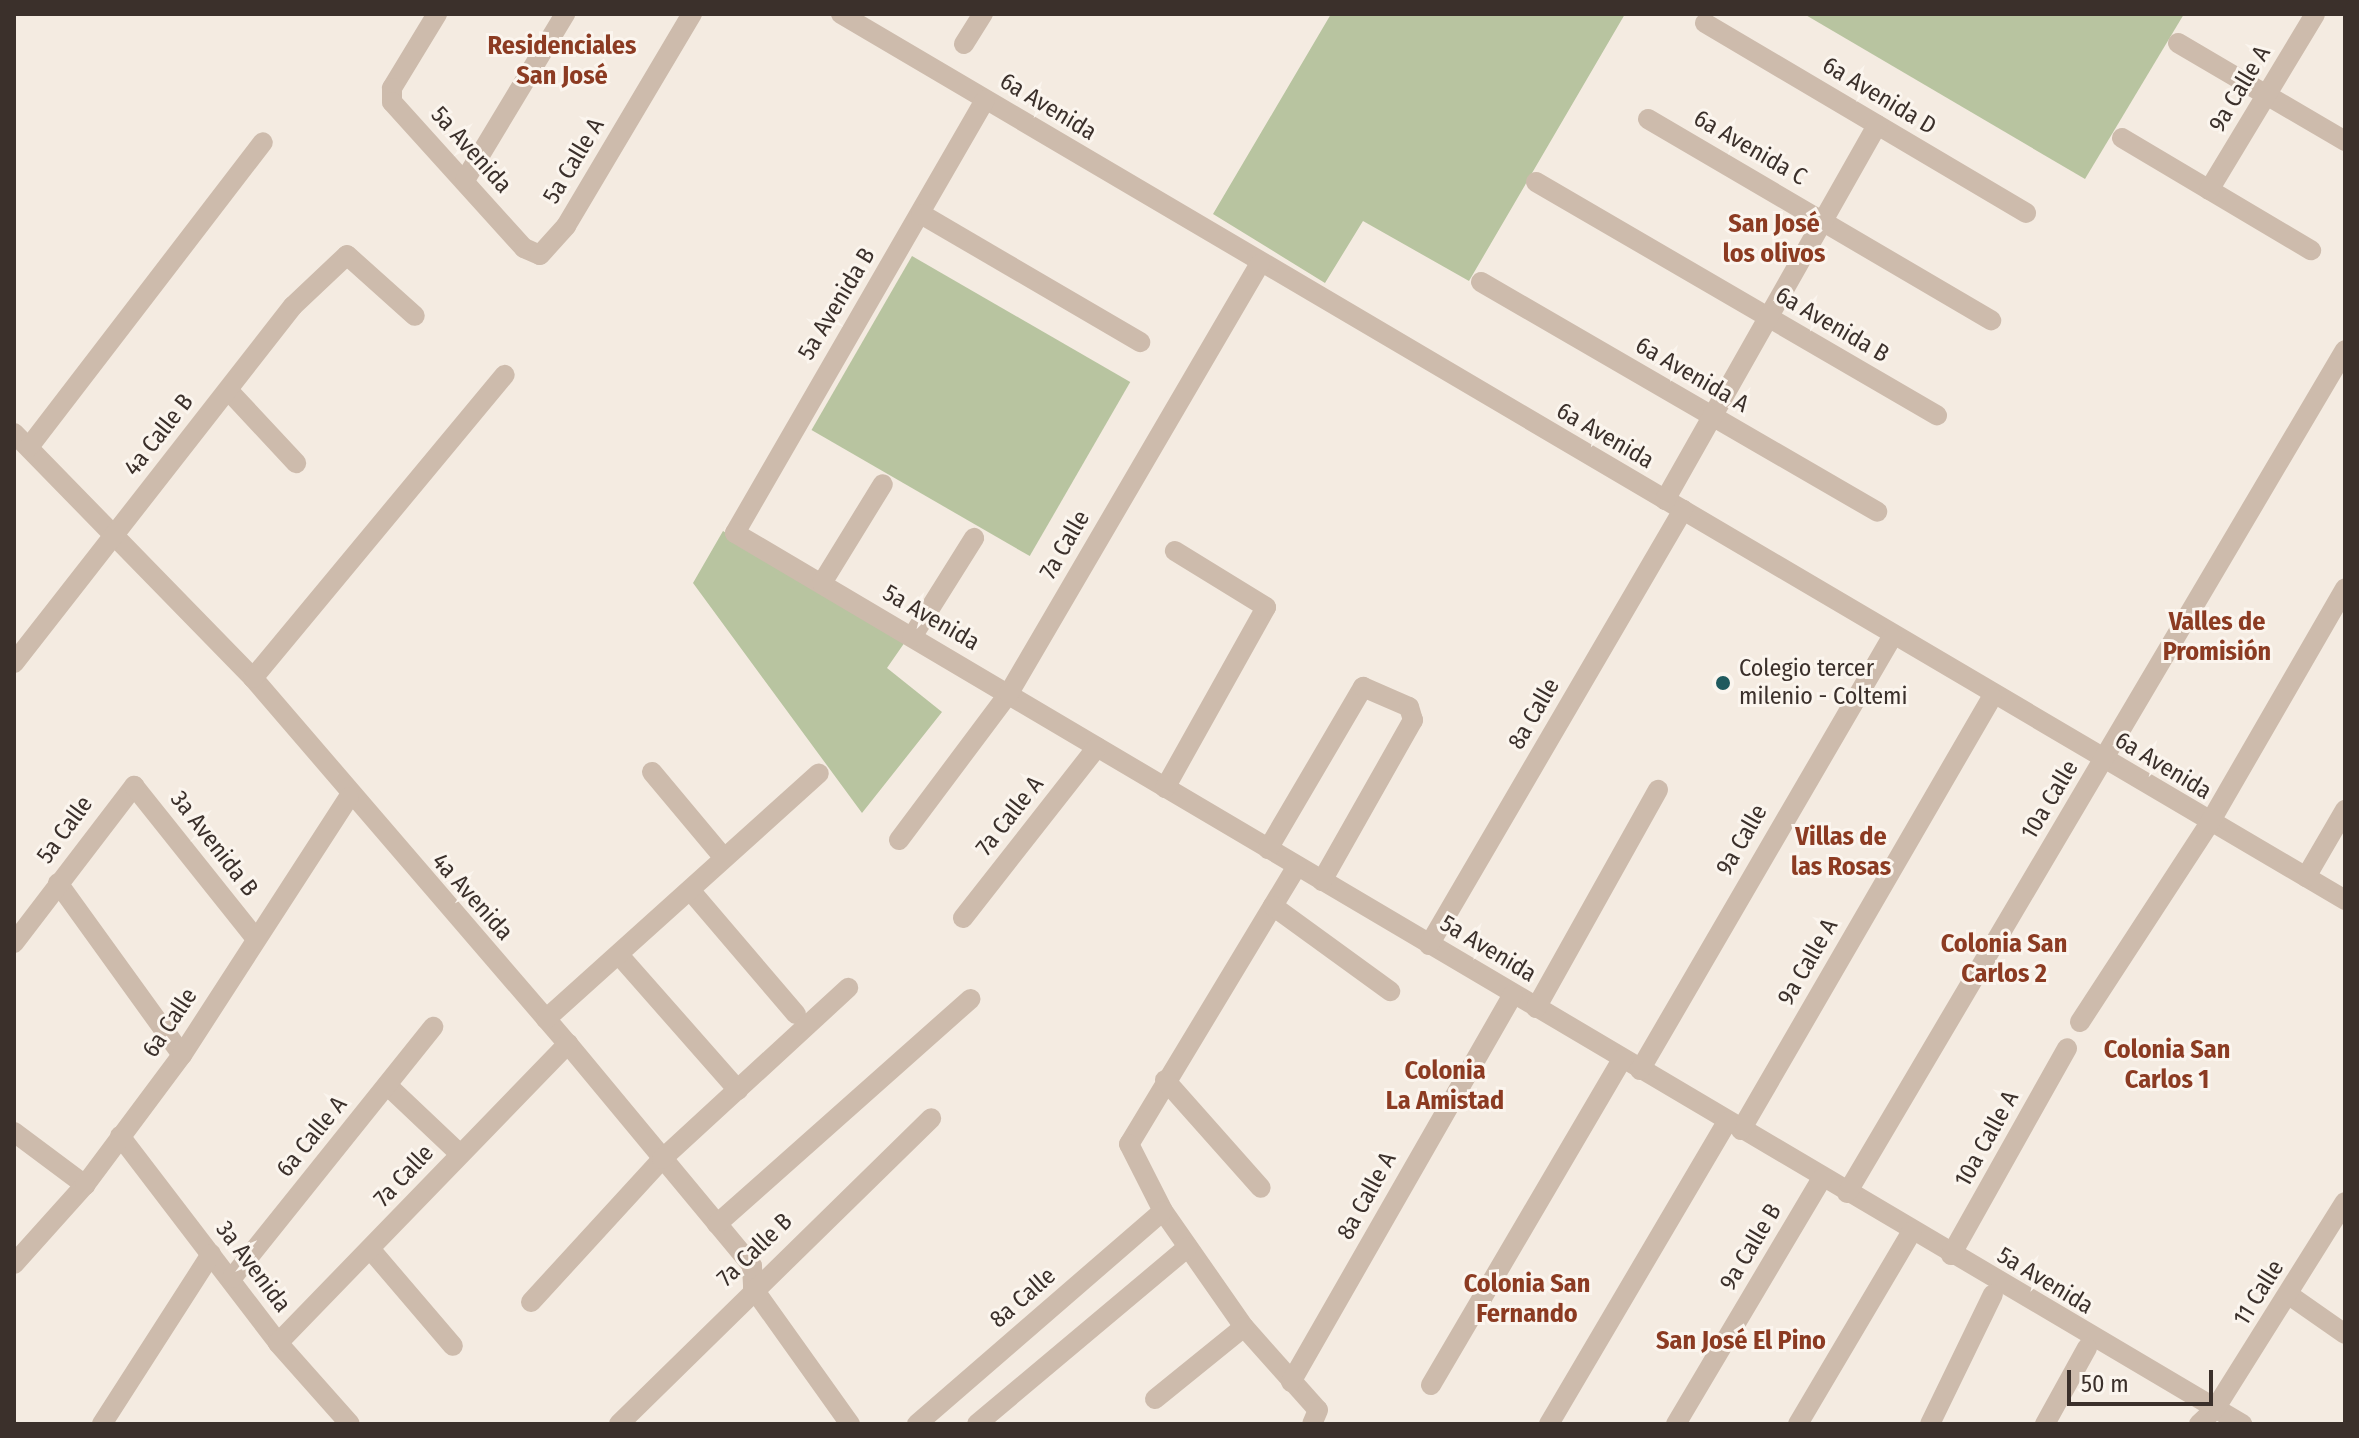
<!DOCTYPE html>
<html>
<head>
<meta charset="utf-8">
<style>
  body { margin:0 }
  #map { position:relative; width:2359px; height:1438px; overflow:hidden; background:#f4ebe1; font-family:"Fira Sans Condensed",sans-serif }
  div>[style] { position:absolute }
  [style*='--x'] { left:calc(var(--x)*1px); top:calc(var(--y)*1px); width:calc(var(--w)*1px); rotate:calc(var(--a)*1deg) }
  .green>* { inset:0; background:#b8c4a0; transform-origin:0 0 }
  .minor>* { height:20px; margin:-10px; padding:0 10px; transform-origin:10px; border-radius:10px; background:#cdbbac }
  .dots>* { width:22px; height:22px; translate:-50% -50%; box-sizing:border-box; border:4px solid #fbf5ee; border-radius:50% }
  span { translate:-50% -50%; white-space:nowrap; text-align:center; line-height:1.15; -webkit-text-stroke:6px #fbf5ee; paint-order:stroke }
  .street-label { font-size:24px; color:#3b302b }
  .poi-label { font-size:24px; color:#3b302b }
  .left { translate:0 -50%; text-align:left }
  .neighbourhood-label { font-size:26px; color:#8c3b22; font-weight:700 }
  .frame { position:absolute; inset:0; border:16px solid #3b302b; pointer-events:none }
  .scale { position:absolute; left:2067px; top:1370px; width:146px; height:36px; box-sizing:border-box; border:4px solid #3b302b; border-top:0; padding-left:10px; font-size:24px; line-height:28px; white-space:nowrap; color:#3b302b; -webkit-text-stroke:6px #fbf5ee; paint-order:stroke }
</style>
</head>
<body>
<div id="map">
  <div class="green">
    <div style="clip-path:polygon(1331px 14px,1625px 14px,1469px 281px,1363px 221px,1325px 283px,1213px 214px)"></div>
    <div style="clip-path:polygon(1804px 14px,2184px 14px,2085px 179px)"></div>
    <div style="left:912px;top:256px;width:252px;height:201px;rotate:30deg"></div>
    <div style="clip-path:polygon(723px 531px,905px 642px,887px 668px,942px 712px,862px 813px,693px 583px)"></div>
  </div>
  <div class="minor">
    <div style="--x:437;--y:14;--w:87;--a:121.3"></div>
    <div style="--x:392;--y:88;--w:14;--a:90"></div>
    <div style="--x:392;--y:102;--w:197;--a:47.9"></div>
    <div style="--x:524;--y:248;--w:17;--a:24"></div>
    <div style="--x:540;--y:255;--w:39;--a:-48"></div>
    <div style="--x:566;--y:226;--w:247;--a:-59.3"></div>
    <div style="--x:841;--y:14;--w:1746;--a:30.5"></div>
    <div style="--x:1705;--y:23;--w:373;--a:30.6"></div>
    <div style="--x:2178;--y:43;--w:194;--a:30.4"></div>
    <div style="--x:964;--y:44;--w:36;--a:-58"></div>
    <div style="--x:985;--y:100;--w:500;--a:120"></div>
    <div style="--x:735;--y:533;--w:1751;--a:30.59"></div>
    <div style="--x:1648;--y:119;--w:398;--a:30.4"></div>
    <div style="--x:2122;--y:138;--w:220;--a:30.7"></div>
    <div style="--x:465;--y:180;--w:194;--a:-58.9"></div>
    <div style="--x:1536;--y:182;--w:464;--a:30.2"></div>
    <div style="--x:2209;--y:190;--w:205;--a:-58.9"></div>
    <div style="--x:921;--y:214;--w:254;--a:30.3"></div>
    <div style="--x:1481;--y:282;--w:458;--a:30.1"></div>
    <div style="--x:228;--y:390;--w:100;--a:47"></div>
    <div style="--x:14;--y:433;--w:342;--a:45.7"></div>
    <div style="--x:253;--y:678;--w:483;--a:49.3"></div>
    <div style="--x:568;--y:1044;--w:288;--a:50.3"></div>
    <div style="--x:752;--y:1266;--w:22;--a:87"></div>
    <div style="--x:753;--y:1288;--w:167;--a:54.5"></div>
    <div style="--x:29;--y:447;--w:384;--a:-52.5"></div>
    <div style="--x:1665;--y:500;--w:431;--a:-60.5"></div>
    <div style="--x:822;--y:583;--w:116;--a:-58.4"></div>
    <div style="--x:912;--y:637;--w:117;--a:-57.9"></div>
    <div style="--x:14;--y:663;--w:453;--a:-52"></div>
    <div style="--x:293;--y:306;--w:74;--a:-43.4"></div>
    <div style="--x:347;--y:255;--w:91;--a:41.9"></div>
    <div style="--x:253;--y:678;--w:394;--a:-50.3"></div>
    <div style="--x:652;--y:772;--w:112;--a:50.1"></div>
    <div style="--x:1165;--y:788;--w:207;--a:-60.8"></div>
    <div style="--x:1266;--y:607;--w:107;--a:-148.4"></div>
    <div style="--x:899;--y:840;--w:184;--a:-53.2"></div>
    <div style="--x:1009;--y:693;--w:497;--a:-59.7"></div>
    <div style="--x:1268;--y:849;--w:188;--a:-59.6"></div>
    <div style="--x:1363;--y:687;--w:50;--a:23.5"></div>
    <div style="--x:1409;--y:707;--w:14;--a:73"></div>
    <div style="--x:1413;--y:720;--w:185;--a:119.5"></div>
    <div style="--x:1297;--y:866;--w:325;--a:121.1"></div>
    <div style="--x:1129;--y:1144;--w:75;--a:63.1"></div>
    <div style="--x:1163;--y:1211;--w:141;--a:55.1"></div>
    <div style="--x:1244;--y:1327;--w:111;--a:48.3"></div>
    <div style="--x:1318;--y:1410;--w:15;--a:113"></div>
    <div style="--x:2306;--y:877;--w:78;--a:-59.8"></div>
    <div style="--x:58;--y:883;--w:212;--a:54.2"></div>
    <div style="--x:690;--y:890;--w:163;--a:49.5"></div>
    <div style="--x:1273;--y:906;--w:145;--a:36"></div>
    <div style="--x:963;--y:918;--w:217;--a:-51.9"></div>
    <div style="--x:14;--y:943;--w:198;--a:-52.6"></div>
    <div style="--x:134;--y:786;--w:196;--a:51.4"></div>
    <div style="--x:1429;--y:945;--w:504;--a:-59.72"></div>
    <div style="--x:619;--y:955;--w:180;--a:48.6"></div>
    <div style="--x:1536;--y:1008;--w:250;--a:-60.8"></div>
    <div style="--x:546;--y:1019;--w:367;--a:-42"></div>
    <div style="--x:2080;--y:1022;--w:236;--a:-56.9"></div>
    <div style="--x:2209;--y:824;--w:272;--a:-60"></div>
    <div style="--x:1640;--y:1070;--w:500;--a:-59.8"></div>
    <div style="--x:1165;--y:1080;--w:144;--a:48.4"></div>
    <div style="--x:387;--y:1085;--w:100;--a:43.4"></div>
    <div style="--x:1741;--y:1130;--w:500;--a:-59.9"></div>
    <div style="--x:14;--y:1132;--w:89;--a:36.7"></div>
    <div style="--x:120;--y:1136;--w:260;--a:52.6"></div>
    <div style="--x:278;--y:1343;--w:108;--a:48.4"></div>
    <div style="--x:1847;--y:1193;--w:979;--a:-59.43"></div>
    <div style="--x:717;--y:1224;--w:339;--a:-41.6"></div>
    <div style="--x:371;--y:1250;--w:126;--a:49.5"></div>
    <div style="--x:1951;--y:1255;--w:237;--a:-60.7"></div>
    <div style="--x:14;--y:1264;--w:106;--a:-48.1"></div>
    <div style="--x:85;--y:1185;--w:162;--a:-53.3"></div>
    <div style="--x:182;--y:1055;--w:307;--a:-57.1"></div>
    <div style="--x:232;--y:1278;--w:322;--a:-51.3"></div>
    <div style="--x:2289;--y:1295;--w:68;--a:34.9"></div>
    <div style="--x:531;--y:1302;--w:194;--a:-47.5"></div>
    <div style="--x:662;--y:1159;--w:253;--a:-42.6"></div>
    <div style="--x:278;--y:1343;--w:417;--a:-45.9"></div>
    <div style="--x:1291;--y:1382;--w:446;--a:-60.2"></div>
    <div style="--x:1431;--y:1385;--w:378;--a:-59.6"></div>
    <div style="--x:1155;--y:1399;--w:114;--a:-39"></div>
    <div style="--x:102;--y:1424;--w:202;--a:-57.3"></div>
    <div style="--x:619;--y:1424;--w:437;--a:-44.4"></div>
    <div style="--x:917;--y:1424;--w:325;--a:-40.9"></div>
    <div style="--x:977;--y:1424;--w:275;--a:-40"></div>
    <div style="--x:1549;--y:1424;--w:351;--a:-59.5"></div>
    <div style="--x:1676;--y:1424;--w:286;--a:-59.3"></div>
    <div style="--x:1798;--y:1424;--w:224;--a:-59.4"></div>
    <div style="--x:1930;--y:1424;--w:144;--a:-64.1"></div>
    <div style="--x:2045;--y:1424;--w:87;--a:-61.1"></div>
    <div style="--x:2199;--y:1424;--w:22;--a:-43"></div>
    <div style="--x:2215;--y:1409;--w:244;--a:-57.9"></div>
  </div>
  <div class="dots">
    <div style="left:1723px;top:683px;background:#1f5a5e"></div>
  </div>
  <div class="street-label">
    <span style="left:2240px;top:89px;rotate:-59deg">9a Calle A</span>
    <span style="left:1879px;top:96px;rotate:31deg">6a Avenida D</span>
    <span style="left:1048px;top:107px;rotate:31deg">6a Avenida</span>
    <span style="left:1750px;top:148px;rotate:30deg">6a Avenida C</span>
    <span style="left:471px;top:150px;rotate:48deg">5a Avenida</span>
    <span style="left:574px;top:161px;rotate:-59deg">5a Calle A</span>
    <span style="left:837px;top:304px;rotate:-59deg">5a Avenida B</span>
    <span style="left:1832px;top:325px;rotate:30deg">6a Avenida B</span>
    <span style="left:1692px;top:375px;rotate:30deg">6a Avenida A</span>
    <span style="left:159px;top:435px;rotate:-52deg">4a Calle B</span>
    <span style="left:1605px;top:436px;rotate:30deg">6a Avenida</span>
    <span style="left:1065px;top:545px;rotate:-60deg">7a Calle</span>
    <span style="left:931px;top:618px;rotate:30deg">5a Avenida</span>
    <span style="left:1534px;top:714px;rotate:-60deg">8a Calle</span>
    <span style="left:2163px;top:766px;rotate:31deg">6a Avenida</span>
    <span style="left:2050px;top:800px;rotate:-59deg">10a Calle</span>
    <span style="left:1010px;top:816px;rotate:-52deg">7a Calle A</span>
    <span style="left:65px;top:830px;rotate:-54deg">5a Calle</span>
    <span style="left:1742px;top:840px;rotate:-60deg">9a Calle</span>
    <span style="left:214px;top:844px;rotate:52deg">3a Avenida B</span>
    <span style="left:472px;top:897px;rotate:48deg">4a Avenida</span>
    <span style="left:1488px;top:949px;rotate:31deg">5a Avenida</span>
    <span style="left:1808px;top:962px;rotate:-60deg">9a Calle A</span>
    <span style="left:170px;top:1023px;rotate:-56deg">6a Calle</span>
    <span style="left:312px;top:1137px;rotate:-51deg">6a Calle A</span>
    <span style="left:1987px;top:1139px;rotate:-61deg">10a Calle A</span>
    <span style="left:404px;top:1176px;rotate:-47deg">7a Calle</span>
    <span style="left:1367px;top:1196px;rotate:-61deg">8a Calle A</span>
    <span style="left:1751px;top:1247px;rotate:-59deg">9a Calle B</span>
    <span style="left:755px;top:1250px;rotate:-44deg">7a Calle B</span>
    <span style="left:253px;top:1267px;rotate:53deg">3a Avenida</span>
    <span style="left:2045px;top:1281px;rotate:31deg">5a Avenida</span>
    <span style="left:2259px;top:1293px;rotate:-58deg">11 Calle</span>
    <span style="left:1023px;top:1298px;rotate:-41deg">8a Calle</span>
  </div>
  <div class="poi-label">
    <span class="left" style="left:1739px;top:683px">Colegio tercer<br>milenio - Coltemi</span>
  </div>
  <div class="neighbourhood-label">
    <span style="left:562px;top:61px">Residenciales<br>San José</span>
    <span style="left:1774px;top:239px">San José<br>los olivos</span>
    <span style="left:2217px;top:637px">Valles de<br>Promisión</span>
    <span style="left:1841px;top:852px">Villas de<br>las Rosas</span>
    <span style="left:2004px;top:959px">Colonia San<br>Carlos 2</span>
    <span style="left:2167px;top:1065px">Colonia San<br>Carlos 1</span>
    <span style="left:1445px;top:1086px">Colonia<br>La Amistad</span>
    <span style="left:1527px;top:1299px">Colonia San<br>Fernando</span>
    <span style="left:1741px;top:1341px">San José El Pino</span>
  </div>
  <div class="frame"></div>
  <div class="scale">50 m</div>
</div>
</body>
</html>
